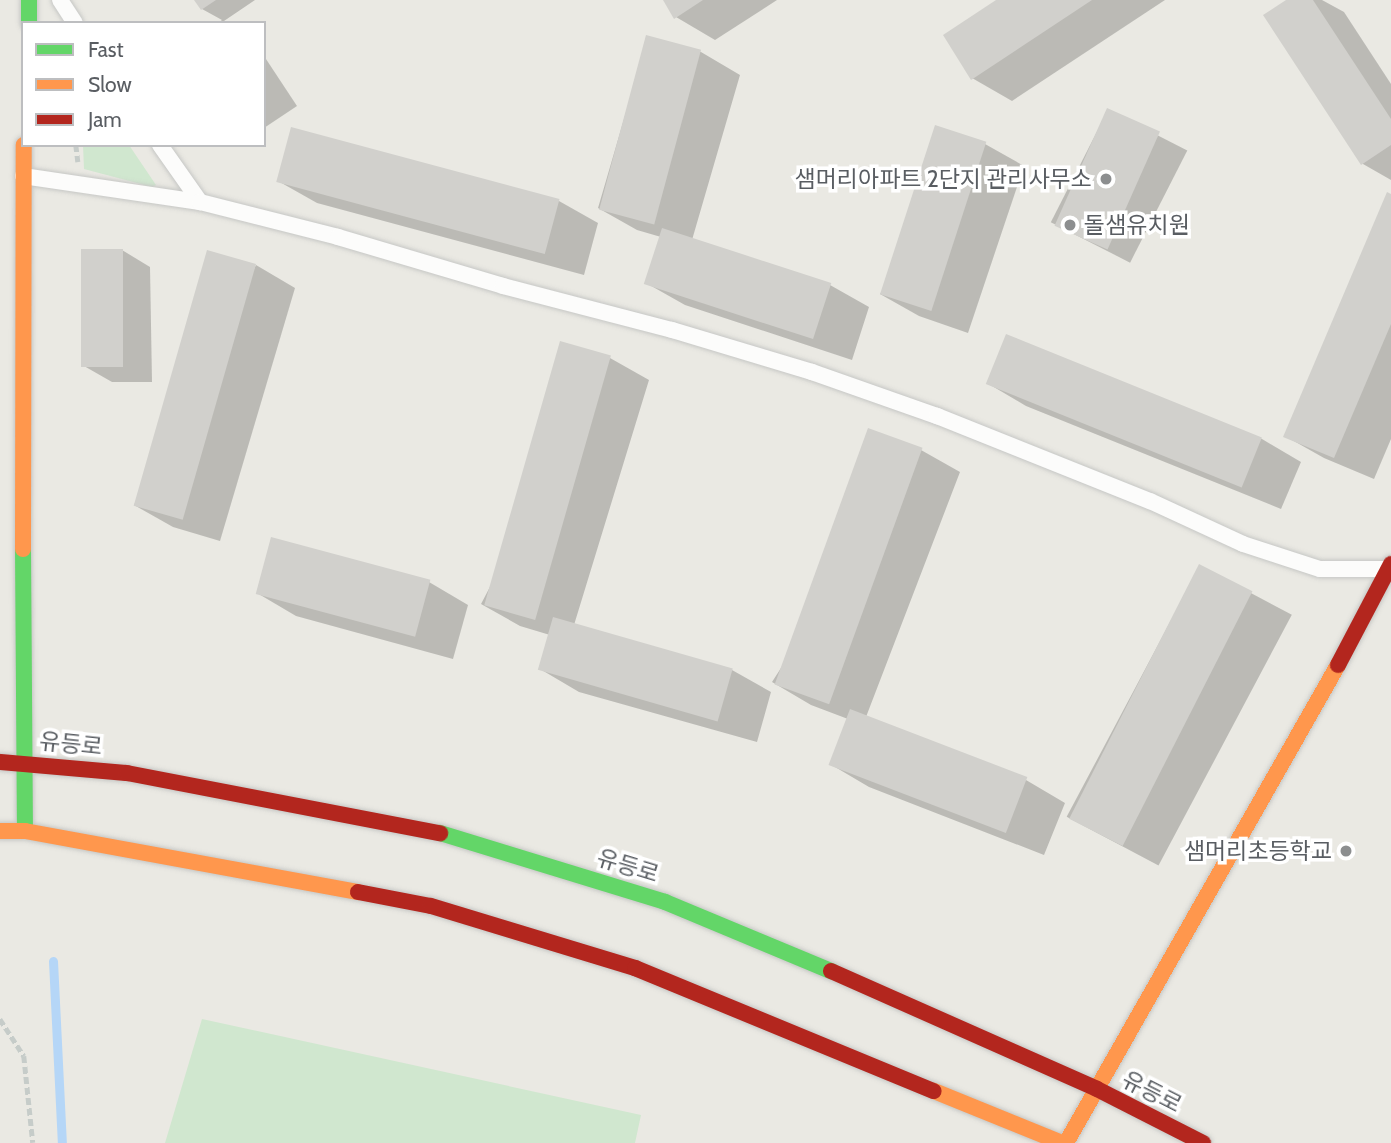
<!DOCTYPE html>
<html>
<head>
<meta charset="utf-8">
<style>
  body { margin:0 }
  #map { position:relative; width:1391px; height:1143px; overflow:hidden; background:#eae9e3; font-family:Cabin,"Noto Sans KR",sans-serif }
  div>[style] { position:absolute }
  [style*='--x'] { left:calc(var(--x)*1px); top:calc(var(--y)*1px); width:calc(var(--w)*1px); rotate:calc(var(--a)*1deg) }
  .green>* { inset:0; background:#d0e7cf }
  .shadow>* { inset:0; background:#0003; transform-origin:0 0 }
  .stream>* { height:9px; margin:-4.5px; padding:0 4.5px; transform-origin:4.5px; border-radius:4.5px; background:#b5d6f7 }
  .building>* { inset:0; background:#d1d0cc; transform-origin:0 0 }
  .path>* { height:4.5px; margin-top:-2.25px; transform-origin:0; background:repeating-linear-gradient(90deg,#c6ccc9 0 7px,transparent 0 10.5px) }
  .roads { filter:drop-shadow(0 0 2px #c6c7c5) drop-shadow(0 0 2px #c6c7c5) }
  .lane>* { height:16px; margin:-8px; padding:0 8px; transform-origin:8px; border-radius:8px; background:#fcfcfb }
  .fast>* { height:16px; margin:-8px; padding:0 8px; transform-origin:8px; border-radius:8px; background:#63d668 }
  .slow>* { height:16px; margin:-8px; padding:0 8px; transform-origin:8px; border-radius:8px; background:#ff974d }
  .jam>* { height:16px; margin:-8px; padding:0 8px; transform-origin:8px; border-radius:8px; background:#b3261e }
  .dots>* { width:19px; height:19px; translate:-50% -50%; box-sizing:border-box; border:4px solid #fff; border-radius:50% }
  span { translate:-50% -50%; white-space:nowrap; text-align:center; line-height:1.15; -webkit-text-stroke:7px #fff; paint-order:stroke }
  .poi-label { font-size:23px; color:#595d62 }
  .right { translate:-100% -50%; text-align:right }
  .left { translate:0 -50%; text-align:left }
  .street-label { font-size:23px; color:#595d62 }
  .legend { position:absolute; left:21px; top:21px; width:245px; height:126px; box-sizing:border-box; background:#fff; border:2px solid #bdbec0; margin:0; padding:9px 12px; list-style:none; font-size:21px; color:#595d62 }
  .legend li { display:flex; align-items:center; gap:14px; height:35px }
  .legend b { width:35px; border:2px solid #bdbec0 }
</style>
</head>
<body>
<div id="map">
  <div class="green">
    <div style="clip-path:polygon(83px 145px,129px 145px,156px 185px,152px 187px,84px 169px)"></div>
    <div style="clip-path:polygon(202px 1019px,641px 1115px,635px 1143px,165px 1143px)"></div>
  </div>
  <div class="shadow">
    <div style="clip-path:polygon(196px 0,255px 0,224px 21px,228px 23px,218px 23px,222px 20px,202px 9px)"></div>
    <div style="clip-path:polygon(665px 0,777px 0,715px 40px,676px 17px)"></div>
    <div style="clip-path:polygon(1000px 0,1165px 0,1012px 101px,972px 78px)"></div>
    <div style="clip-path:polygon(1289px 0,1322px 0,1344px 12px,1391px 84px,1391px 180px,1363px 164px)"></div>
    <div style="clip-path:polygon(648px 37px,701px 52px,740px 75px,692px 240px,830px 285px,869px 307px,852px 360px,685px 305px,646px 283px,661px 237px,637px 230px,598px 208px)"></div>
    <div style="clip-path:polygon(264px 56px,297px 106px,264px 128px)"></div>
    <div style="left:1108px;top:110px;width:89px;height:126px;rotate:27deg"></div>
    <div style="clip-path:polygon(985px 144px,1024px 166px,968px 333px,919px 316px,880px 294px)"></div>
    <div style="clip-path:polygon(278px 181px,559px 201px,598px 223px,584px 275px,317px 203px)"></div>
    <div style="clip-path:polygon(1391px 196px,1391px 439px,1374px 479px,1324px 458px,1285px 436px)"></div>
    <div style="clip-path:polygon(122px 250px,150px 267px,152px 382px,112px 382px,84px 366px)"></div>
    <div style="clip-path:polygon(256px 265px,295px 288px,220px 541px,173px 527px,134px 505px)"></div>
    <div style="clip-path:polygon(1007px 336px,1262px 439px,1301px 462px,1281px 509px,1026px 406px,987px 383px)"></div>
    <div style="clip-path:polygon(610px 358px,649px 380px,574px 625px,732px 670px,771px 692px,757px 742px,579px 692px,540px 669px,550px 635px,520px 626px,481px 604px)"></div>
    <div style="clip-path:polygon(921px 450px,960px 472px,866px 717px,1026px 780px,1065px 803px,1044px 855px,869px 787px,830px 764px,848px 719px,811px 705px,772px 682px)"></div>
    <div style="left:1200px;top:566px;width:104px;height:284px;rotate:28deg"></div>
    <div style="clip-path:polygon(429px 582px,468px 605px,453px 659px,296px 616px,257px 593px)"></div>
  </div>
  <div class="stream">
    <div style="--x:53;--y:961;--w:182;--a:87.2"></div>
  </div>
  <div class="building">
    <div style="clip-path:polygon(194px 0,216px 0,201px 10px)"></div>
    <div style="clip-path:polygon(663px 0,703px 0,674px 19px)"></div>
    <div style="clip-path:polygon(996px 0,1092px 0,971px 80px,943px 35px)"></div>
    <div style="clip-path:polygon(1286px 0,1313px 0,1391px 119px,1391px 145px,1361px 165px,1263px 15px)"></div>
    <div style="left:646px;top:35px;width:57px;height:181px;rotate:15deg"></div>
    <div style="left:1107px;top:108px;width:58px;height:129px;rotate:24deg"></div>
    <div style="left:935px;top:125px;width:54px;height:178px;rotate:18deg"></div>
    <div style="left:291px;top:127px;width:278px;height:57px;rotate:15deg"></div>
    <div style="clip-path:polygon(1387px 192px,1391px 194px,1391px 324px,1334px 458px,1283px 437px)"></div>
    <div style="left:662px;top:228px;width:178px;height:59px;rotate:18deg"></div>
    <div style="left:81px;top:249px;width:42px;height:118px"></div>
    <div style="left:207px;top:250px;width:51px;height:266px;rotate:16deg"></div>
    <div style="left:1006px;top:334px;width:276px;height:54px;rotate:22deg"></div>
    <div style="left:560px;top:341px;width:53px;height:275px;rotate:16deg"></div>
    <div style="left:868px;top:428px;width:58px;height:273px;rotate:20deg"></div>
    <div style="left:271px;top:537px;width:165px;height:59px;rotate:15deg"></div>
    <div style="left:1199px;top:564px;width:60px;height:286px;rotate:27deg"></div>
    <div style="left:553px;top:617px;width:187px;height:55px;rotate:16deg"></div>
    <div style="left:850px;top:709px;width:190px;height:60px;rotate:21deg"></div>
  </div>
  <div class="path">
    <div style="--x:76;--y:145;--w:17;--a:83"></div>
    <div style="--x:0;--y:1019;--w:44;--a:57"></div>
    <div style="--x:24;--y:1056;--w:87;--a:84.1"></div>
  </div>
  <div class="roads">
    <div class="lane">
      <div style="--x:60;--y:0;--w:27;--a:57"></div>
      <div style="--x:160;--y:145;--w:70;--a:54.9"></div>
      <div style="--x:23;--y:176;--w:179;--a:8.4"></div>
      <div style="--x:200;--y:202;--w:142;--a:14.2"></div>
      <div style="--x:338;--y:237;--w:172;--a:16.5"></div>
      <div style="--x:503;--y:286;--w:175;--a:14.6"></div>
      <div style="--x:672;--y:330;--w:146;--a:16.7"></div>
      <div style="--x:812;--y:372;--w:133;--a:19.4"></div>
      <div style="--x:937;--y:416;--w:229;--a:21.8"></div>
      <div style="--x:1150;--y:501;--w:102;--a:24.8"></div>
      <div style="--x:1243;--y:544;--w:81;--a:18"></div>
      <div style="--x:1320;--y:569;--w:66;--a:0"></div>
    </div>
    <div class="fast">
      <div style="--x:29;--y:0;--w:23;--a:90"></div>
      <div style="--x:23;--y:549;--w:282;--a:89.6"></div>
      <div style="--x:440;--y:833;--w:235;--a:17"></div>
      <div style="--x:665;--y:902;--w:180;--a:22.6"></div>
    </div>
    <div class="slow">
      <div style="--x:23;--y:549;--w:404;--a:-89.9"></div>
      <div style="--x:0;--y:831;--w:25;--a:0"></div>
      <div style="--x:25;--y:831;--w:339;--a:10.4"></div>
      <div style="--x:934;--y:1091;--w:138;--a:22.1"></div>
      <div style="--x:1066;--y:1143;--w:550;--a:-60.36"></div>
    </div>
    <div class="jam">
      <div style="--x:1338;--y:665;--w:114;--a:-62.3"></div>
      <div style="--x:0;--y:762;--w:127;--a:5"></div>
      <div style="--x:127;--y:773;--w:319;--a:10.9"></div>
      <div style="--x:358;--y:892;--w:74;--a:10.9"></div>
      <div style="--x:431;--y:906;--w:213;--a:16.9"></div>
      <div style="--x:635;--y:968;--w:323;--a:22.4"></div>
      <div style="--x:831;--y:971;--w:291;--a:23.9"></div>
      <div style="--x:1097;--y:1089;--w:119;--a:27"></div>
    </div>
  </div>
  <div class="dots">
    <div style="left:1106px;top:179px;background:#8c8e8f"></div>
    <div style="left:1070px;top:225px;background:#8c8e8f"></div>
    <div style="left:1346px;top:851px;background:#8c8e8f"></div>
  </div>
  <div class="poi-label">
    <span class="right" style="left:1092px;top:179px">샘머리아파트 2단지 관리사무소</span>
    <span class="left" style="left:1084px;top:225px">돌샘유치원</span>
    <span class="right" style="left:1332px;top:851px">샘머리초등학교</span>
  </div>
  <div class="street-label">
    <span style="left:71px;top:744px;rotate:6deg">유등로</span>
    <span style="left:628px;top:866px;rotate:17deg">유등로</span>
    <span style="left:1152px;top:1092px;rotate:27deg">유등로</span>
  </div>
  <ul class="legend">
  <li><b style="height:9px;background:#63d668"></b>Fast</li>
  <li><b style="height:9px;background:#ff974d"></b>Slow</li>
  <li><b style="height:9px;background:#b3261e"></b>Jam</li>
  </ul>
</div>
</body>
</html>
